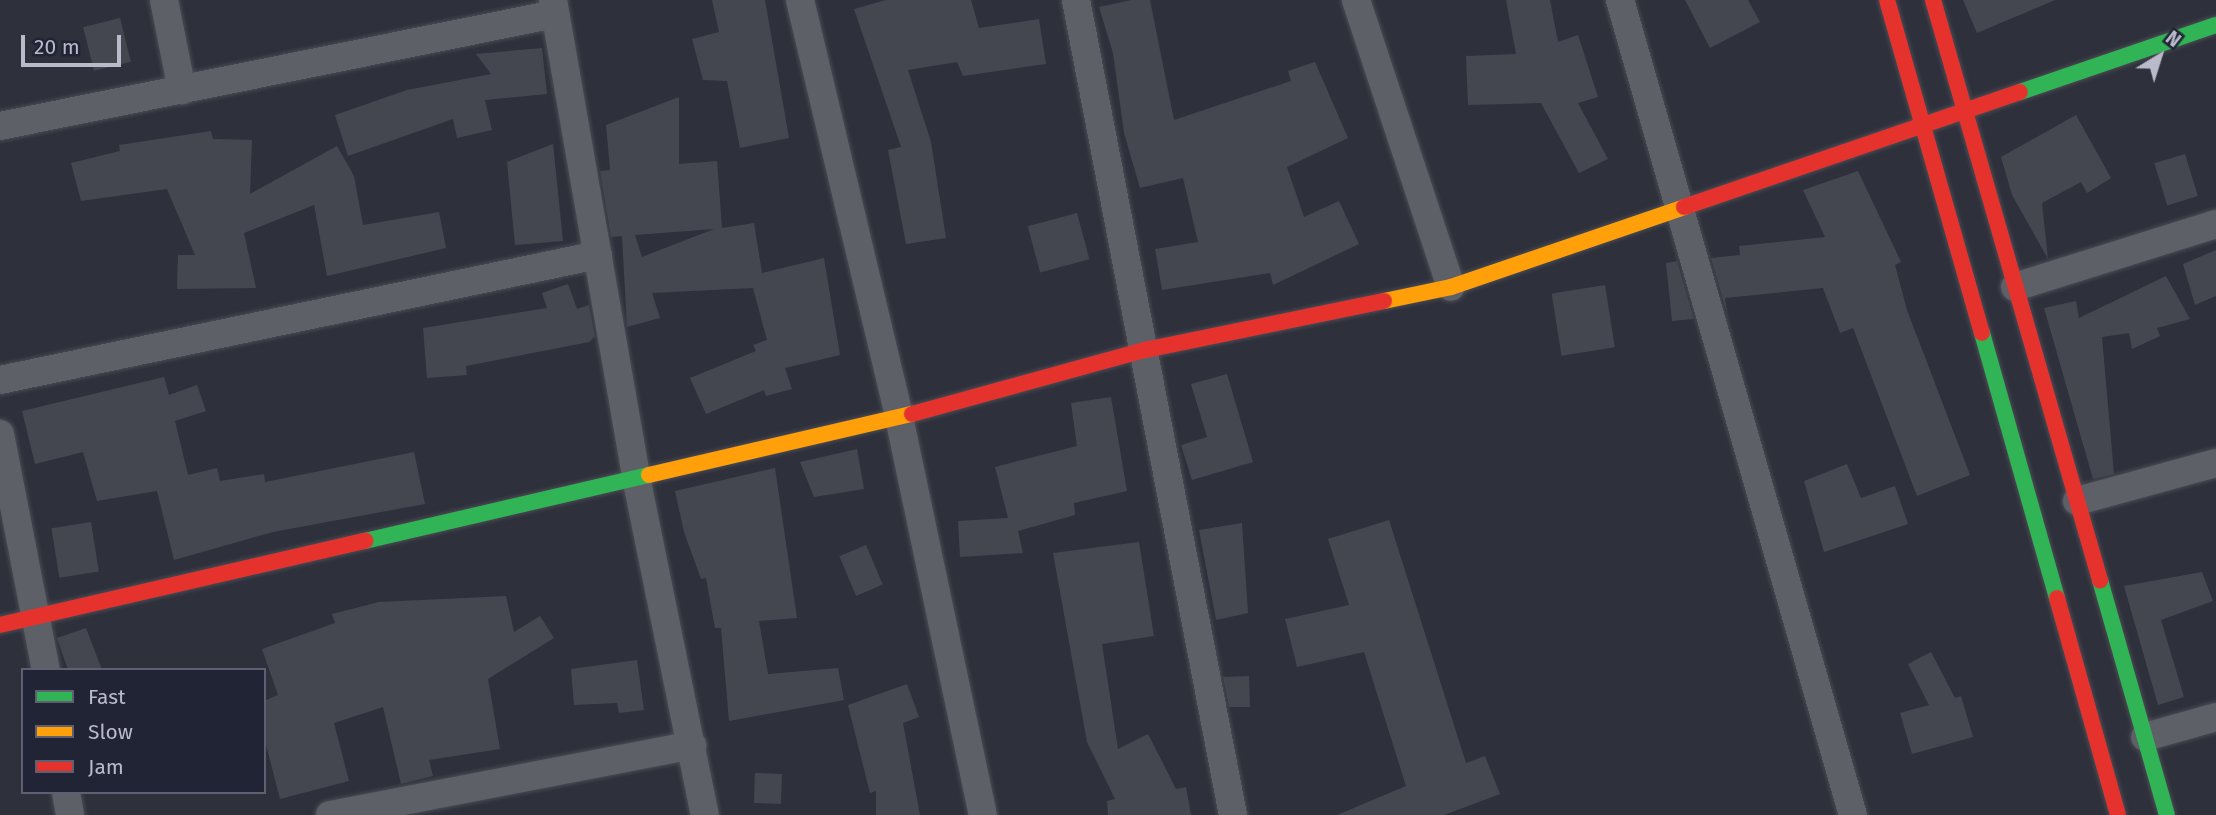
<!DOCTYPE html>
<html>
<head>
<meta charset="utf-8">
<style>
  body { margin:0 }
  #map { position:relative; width:2216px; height:815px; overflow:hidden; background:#2e303b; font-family:"Fira Sans",sans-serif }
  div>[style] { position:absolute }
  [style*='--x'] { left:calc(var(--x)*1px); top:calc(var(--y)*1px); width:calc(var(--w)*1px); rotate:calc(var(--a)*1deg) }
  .building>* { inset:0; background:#454750; transform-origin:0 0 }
  .roads { filter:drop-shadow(0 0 2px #4a4b54) drop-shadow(0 0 2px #4a4b54) }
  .street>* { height:28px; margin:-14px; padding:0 14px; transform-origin:14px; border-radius:14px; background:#5e6068 }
  .fast>* { height:16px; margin:-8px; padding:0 8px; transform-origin:8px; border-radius:8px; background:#30b455 }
  .slow>* { height:16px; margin:-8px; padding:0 8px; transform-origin:8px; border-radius:8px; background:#ff9f0a }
  .jam>* { height:16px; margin:-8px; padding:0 8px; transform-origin:8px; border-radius:8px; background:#e5322d }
  span { translate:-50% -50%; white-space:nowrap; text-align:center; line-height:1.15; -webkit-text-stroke:5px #212435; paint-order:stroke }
  .legend { position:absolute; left:21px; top:668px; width:245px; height:126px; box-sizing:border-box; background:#212435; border:2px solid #5e6071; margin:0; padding:9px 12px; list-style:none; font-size:21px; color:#b9bbca }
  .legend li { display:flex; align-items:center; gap:14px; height:35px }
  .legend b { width:35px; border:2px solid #5e6071 }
  .north { position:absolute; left:2125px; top:21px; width:70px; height:70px; -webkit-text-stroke:5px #212435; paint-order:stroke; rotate:38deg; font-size:19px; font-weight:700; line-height:28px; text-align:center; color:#b9bbca }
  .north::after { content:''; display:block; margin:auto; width:24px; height:32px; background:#b9bbca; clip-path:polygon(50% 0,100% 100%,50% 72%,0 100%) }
  .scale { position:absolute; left:21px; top:35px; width:100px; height:32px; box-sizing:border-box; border:4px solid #b9bbca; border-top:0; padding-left:9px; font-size:21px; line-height:24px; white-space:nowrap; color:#b9bbca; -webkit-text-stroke:5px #212435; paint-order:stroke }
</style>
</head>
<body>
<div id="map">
  <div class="building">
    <div style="clip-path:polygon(712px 0,765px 0,789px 138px,740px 148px,727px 81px,703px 80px,692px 39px,719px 32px)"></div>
    <div style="clip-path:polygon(886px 0,971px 0,979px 28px,1039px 19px,1046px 64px,963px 76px,957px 62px,908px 70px,931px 142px,946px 238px,906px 244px,888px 150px,901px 147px,854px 9px)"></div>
    <div style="clip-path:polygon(1131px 0,1150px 0,1174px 120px,1291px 81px,1288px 71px,1315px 62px,1348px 138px,1287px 167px,1304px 217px,1339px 201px,1359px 244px,1273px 285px,1270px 273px,1162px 290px,1155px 249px,1198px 242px,1183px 178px,1140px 188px,1124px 133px,1113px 53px,1099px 7px)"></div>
    <div style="clip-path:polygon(1506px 0,1550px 0,1558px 42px,1578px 35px,1598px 97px,1578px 103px,1608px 159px,1579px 173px,1541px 103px,1468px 105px,1466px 56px,1516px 54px)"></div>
    <div style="clip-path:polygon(1685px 0,1748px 0,1760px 22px,1710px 48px)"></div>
    <div style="clip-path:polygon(1963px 0,2055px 0,1977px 33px)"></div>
    <div style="left:120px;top:18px;width:45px;height:38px;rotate:76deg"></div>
    <div style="clip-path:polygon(542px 48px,547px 94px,485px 100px,492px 130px,457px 138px,453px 119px,348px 156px,335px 115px,407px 90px,491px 74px,476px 54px)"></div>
    <div style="clip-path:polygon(evenodd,679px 97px,679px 164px,717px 161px,722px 228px,754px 223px,762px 273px,824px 258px,840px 355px,785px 368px,792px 389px,766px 396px,764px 390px,706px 414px,690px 378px,756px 351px,753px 345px,767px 340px,753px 288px,652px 293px,660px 318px,627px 327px,622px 236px,611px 237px,600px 171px,610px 170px,606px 125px,679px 97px,714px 229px,642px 257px,635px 235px,714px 229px)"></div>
    <div style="clip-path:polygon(2076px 115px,2111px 178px,2087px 193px,2081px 182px,2042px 203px,2048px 259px,2012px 195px,2001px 157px)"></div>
    <div style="clip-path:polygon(211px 131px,213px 139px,252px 140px,250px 194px,337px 146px,354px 176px,363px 225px,439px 212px,446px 248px,327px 276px,314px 205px,244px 233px,256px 288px,177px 289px,178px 255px,195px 255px,167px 189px,81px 201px,71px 163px,120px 151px,119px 145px)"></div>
    <div style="clip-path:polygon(553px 144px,563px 241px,515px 245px,507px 162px)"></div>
    <div style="left:2185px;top:154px;width:44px;height:32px;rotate:73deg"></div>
    <div style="clip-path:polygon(1858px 171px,1901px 262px,1895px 265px,1907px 310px,1970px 475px,1917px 496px,1853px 328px,1840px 333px,1823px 288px,1725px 298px,1727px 313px,1711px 258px,1740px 255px,1739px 246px,1825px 237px,1803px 190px)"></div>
    <div style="left:1077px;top:213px;width:48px;height:51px;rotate:75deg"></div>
    <div style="clip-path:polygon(2216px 250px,2216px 296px,2195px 305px,2183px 264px)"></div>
    <div style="clip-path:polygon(1677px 261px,1694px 319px,1672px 321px,1666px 263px)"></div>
    <div style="clip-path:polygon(2166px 276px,2190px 319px,2157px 328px,2160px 336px,2132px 349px,2129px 333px,2102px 337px,2114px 474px,2093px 479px,2044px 308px,2076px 301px,2079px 318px)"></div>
    <div style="clip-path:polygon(568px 284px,577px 309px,589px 305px,595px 337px,589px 342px,466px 366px,467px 375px,427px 378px,423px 328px,547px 308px,542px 293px)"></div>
    <div style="left:1605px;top:285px;width:63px;height:54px;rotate:81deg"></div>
    <div style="clip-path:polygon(1227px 374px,1253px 462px,1192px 480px,1181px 445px,1207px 437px,1191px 384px)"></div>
    <div style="clip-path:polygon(164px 377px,169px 395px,197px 385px,206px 411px,175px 421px,188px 475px,217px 468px,220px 481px,264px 474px,265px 482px,414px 452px,425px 504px,273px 532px,174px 560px,157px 491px,97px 501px,83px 452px,35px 464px,22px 411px)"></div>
    <div style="clip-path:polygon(1111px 397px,1127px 491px,1074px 503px,1075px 515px,1018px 531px,1023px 553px,960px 557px,958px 521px,1008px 518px,995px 467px,1077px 446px,1071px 403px)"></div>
    <div style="clip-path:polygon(857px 449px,864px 489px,814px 497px,800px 462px)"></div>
    <div style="clip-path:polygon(1847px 464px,1861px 498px,1895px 486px,1908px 524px,1824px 552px,1804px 481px)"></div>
    <div style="clip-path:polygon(775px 468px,797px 618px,759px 621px,768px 674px,838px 668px,844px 700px,729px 721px,721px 628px,715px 628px,706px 578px,701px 579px,684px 532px,675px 491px)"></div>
    <div style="clip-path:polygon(1389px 520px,1466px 763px,1485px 756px,1500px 794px,1444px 815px,1337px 815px,1406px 786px,1364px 652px,1297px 667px,1285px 619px,1349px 605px,1328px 539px)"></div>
    <div style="left:91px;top:522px;width:50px;height:40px;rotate:81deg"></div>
    <div style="clip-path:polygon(1242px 523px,1248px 613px,1216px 620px,1199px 530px)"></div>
    <div style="clip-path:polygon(1139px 542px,1154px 636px,1102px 644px,1118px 749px,1148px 734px,1176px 789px,1186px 787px,1191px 815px,1108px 815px,1107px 801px,1115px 799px,1087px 742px,1053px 553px)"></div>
    <div style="left:866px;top:545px;width:43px;height:29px;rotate:67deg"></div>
    <div style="clip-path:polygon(2202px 572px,2213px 601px,2161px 620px,2184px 697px,2158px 705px,2124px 586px)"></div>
    <div style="clip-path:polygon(506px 596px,514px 632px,540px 616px,554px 638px,488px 679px,500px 749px,429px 760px,433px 776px,401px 784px,383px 707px,334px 723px,349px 781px,280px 799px,264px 737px,264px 701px,278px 695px,262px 649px,335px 623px,332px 614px,379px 602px)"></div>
    <div style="clip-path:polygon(86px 628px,102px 670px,68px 670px,57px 638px)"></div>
    <div style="clip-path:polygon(1931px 652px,1955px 698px,1961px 696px,1973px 737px,1912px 754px,1900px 713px,1929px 705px,1908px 664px)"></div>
    <div style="clip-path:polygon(637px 660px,644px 710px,619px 713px,617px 703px,574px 705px,571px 669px)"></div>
    <div style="clip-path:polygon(1249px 676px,1250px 707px,1229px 707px,1223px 677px)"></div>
    <div style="clip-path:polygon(907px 684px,919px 717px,903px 723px,920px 815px,876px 815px,876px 791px,870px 793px,848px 705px)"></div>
    <div style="left:755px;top:773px;width:27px;height:30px;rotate:2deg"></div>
  </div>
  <div class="roads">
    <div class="street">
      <div style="--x:164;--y:0;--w:92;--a:78.7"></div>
      <div style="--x:553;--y:0;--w:484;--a:80.1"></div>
      <div style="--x:636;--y:477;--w:345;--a:78.5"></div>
      <div style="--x:800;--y:0;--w:429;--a:76.6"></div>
      <div style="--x:899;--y:417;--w:407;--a:78.1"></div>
      <div style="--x:1076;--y:0;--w:830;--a:79.1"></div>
      <div style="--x:1356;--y:0;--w:302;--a:71.7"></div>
      <div style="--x:1620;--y:0;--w:848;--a:74.05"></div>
      <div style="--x:0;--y:126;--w:566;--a:-11.41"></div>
      <div style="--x:2015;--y:287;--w:211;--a:-17.4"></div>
      <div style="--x:0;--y:380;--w:611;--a:-11.81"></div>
      <div style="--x:0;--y:434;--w:240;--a:79"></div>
      <div style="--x:2077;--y:501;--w:144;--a:-15.3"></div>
      <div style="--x:2145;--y:737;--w:74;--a:-15.7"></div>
      <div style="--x:66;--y:792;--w:23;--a:80"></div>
      <div style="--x:330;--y:815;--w:369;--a:-10.9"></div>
    </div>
    <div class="fast">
      <div style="--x:2020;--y:92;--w:207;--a:-18.9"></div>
      <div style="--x:1982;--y:333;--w:275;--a:74.2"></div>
      <div style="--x:365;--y:541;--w:292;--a:-13.1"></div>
      <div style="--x:2100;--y:580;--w:244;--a:74.1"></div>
    </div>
    <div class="slow">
      <div style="--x:1384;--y:301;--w:68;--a:-11.8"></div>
      <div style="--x:1451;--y:287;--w:246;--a:-18.9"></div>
      <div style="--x:649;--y:475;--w:270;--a:-13.1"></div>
    </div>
    <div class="jam">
      <div style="--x:1887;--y:0;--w:346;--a:74.1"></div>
      <div style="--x:1933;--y:0;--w:604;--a:73.94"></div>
      <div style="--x:1684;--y:207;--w:355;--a:-18.9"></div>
      <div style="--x:912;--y:414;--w:242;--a:-15.4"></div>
      <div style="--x:1145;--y:350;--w:244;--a:-11.6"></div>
      <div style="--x:2057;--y:598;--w:225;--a:74.3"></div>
      <div style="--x:0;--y:625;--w:375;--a:-13"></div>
    </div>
  </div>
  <ul class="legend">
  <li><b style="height:9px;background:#30b455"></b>Fast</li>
  <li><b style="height:9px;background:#ff9f0a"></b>Slow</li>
  <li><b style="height:9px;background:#e5322d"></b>Jam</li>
  </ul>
  <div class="north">N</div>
  <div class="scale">20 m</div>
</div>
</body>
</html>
